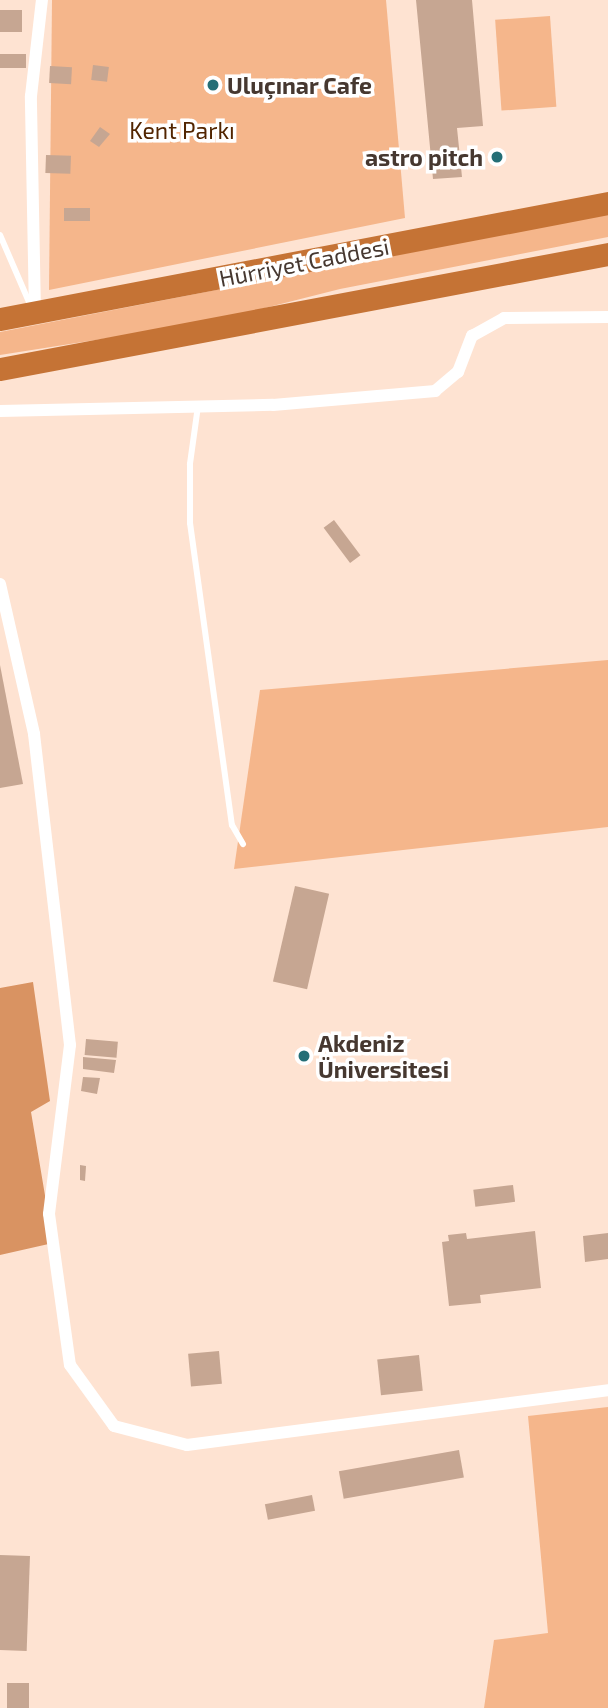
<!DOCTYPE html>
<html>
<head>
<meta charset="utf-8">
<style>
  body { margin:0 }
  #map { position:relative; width:608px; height:1708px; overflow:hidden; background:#fee3d2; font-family:"Exo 2",sans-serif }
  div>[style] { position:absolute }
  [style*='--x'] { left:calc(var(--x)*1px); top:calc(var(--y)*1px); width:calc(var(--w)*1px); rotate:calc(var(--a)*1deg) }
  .green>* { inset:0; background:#f5b68b; transform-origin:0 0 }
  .forest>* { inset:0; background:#d99362 }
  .building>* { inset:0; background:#c6a692; transform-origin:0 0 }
  .lane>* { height:6px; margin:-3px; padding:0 3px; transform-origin:3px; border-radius:3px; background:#fff }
  .street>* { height:12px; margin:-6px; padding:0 6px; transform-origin:6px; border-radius:6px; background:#fff }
  .highway>* { height:23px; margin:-11.5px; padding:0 11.5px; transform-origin:11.5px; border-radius:11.5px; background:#c57335 }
  .dots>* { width:19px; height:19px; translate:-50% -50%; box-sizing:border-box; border:4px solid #fff; border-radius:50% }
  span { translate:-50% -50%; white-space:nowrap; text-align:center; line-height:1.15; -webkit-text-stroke:7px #fff; paint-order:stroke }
  .poi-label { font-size:23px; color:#463830; font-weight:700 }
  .left { translate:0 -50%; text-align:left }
  .right { translate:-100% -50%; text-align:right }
  .park-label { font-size:23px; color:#522500 }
  .street-label { font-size:23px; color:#463830 }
</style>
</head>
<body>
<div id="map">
  <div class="green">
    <div style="clip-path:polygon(52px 0,386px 0,405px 218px,49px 290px)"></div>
    <div style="left:550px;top:16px;width:91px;height:55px;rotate:86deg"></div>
    <div style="clip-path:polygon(608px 214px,608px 237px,340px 289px,210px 322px,0 355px,0 332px)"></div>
    <div style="clip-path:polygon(608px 660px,608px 827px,234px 869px,260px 690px)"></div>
    <div style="clip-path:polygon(608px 1407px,608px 1708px,484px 1708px,494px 1640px,548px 1633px,528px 1416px)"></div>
  </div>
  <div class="forest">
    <div style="clip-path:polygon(33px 982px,50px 1101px,31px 1112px,53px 1243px,0 1255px,0 988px)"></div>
  </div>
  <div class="building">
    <div style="clip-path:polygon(416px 0,472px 0,483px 126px,457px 128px,462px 177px,433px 179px)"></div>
    <div style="left:22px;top:10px;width:22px;height:22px;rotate:90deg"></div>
    <div style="left:0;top:54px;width:26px;height:14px"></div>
    <div style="left:93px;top:65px;width:16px;height:15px;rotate:7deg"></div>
    <div style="left:50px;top:66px;width:22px;height:17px;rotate:3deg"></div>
    <div style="clip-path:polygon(100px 127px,110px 134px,99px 147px,90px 141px)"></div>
    <div style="left:46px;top:155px;width:25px;height:18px;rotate:2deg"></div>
    <div style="left:90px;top:208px;width:13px;height:26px;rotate:90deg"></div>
    <div style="left:334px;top:520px;width:44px;height:13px;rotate:53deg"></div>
    <div style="clip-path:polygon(0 665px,23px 784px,0 788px)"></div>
    <div style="left:295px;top:886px;width:35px;height:98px;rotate:13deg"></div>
    <div style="left:86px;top:1039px;width:32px;height:16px;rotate:5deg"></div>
    <div style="clip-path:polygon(83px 1057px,116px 1060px,114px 1073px,83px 1069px)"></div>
    <div style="clip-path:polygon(83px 1077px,100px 1078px,97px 1094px,81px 1091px)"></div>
    <div style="clip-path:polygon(80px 1165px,86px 1166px,85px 1181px,80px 1180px)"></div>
    <div style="left:513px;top:1185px;width:17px;height:40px;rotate:83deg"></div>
    <div style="clip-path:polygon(535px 1231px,541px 1288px,480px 1295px,481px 1303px,449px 1306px,442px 1242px,449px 1241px,448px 1235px,466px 1233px,467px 1239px)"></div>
    <div style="clip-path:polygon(608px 1233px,608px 1259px,585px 1262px,583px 1236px)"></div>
    <div style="left:219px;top:1351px;width:33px;height:31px;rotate:85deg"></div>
    <div style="left:419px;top:1355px;width:36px;height:42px;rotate:84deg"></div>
    <div style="left:459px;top:1450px;width:28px;height:122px;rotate:80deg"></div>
    <div style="left:312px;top:1495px;width:16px;height:48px;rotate:79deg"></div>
    <div style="left:0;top:1555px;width:30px;height:95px;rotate:2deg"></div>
    <div style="left:7px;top:1683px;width:22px;height:25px"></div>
  </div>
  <div class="lane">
    <div style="--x:0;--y:235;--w:81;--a:66.6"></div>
    <div style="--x:198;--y:406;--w:59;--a:97.9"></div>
    <div style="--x:190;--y:464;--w:59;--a:90"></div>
    <div style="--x:190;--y:523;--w:305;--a:82.1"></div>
    <div style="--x:232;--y:825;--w:22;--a:60"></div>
  </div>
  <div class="street">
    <div style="--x:35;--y:313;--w:217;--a:-91.1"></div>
    <div style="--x:31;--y:96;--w:97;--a:-83.5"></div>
    <div style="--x:0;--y:411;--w:273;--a:-1.3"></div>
    <div style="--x:273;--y:405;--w:163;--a:-4.9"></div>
    <div style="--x:435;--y:391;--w:30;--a:-40"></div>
    <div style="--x:458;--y:372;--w:39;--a:-69"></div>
    <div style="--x:472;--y:336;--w:37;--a:-29"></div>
    <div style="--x:504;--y:318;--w:104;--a:-0.6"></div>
    <div style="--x:0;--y:584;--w:154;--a:77.2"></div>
    <div style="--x:34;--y:734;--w:313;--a:83.4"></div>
    <div style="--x:70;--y:1045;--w:170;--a:97.1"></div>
    <div style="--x:49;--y:1214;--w:152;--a:82.1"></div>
    <div style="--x:70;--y:1365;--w:75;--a:54.2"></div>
    <div style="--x:114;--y:1426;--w:75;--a:14.6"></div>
    <div style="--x:187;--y:1445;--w:425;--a:-7.4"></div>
  </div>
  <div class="highway">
    <div style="--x:0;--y:319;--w:619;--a:-10.8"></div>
    <div style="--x:0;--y:369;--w:619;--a:-10.71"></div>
  </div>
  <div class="dots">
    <div style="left:213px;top:85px;background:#246e76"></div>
    <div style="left:497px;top:157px;background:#246e76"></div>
    <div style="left:304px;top:1056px;background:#246e76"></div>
  </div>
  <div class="poi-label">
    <span class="left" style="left:227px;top:85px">Uluçınar Cafe</span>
    <span class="right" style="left:483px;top:157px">astro pitch</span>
    <span class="left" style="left:318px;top:1056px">Akdeniz<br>Üniversitesi</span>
  </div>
  <div class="park-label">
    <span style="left:182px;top:130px">Kent Parkı</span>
  </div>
  <div class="street-label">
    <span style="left:304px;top:262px;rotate:-11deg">Hürriyet Caddesi</span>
  </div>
</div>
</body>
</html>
